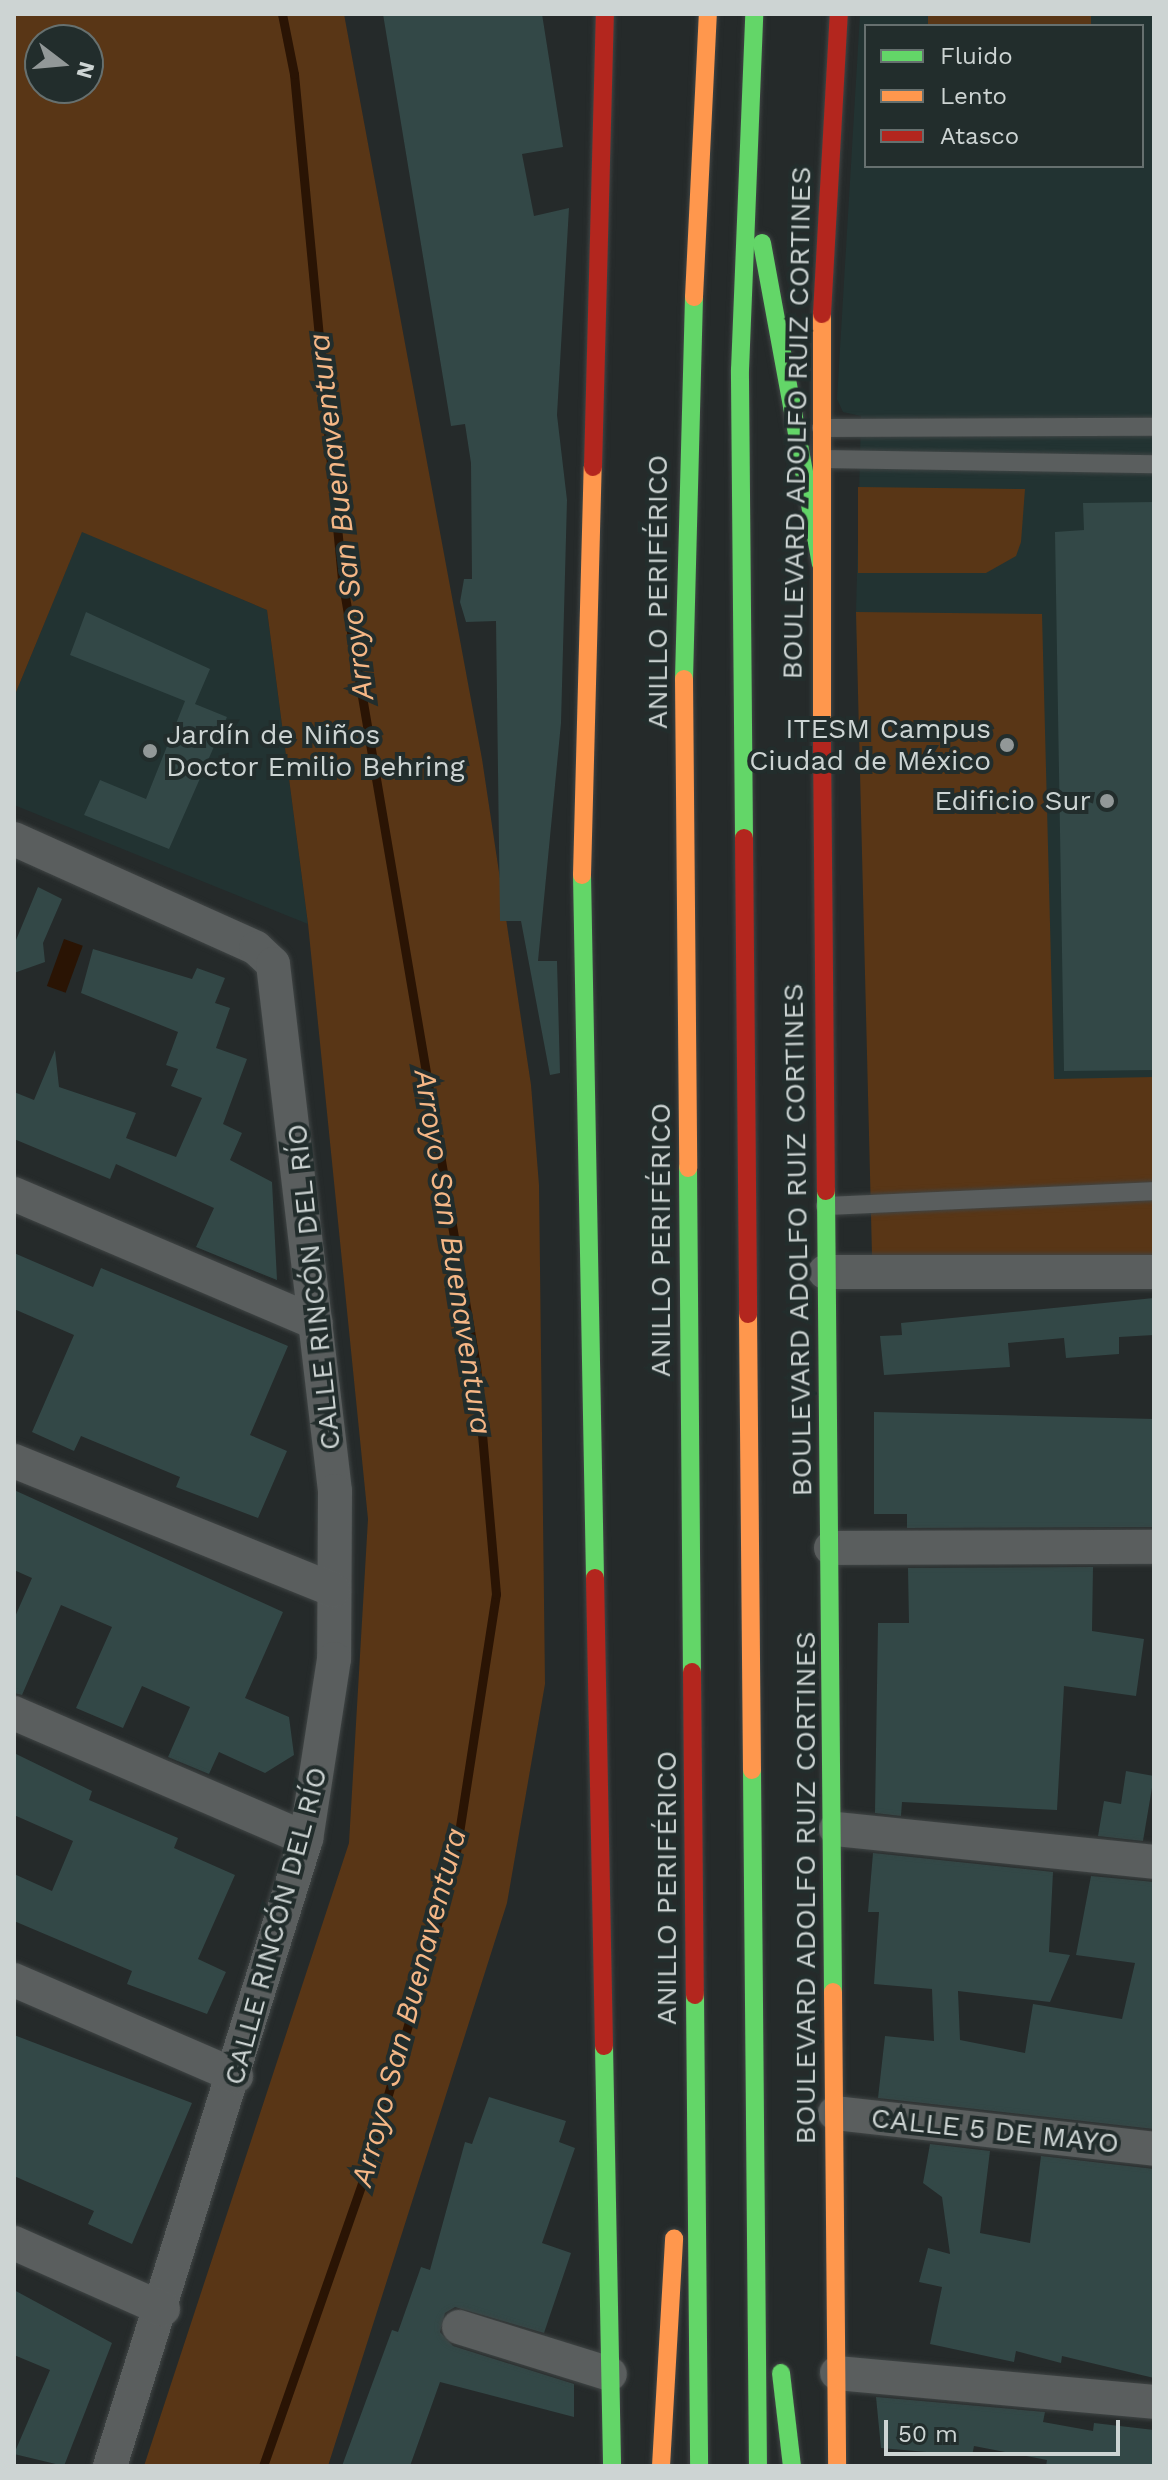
<!DOCTYPE html>
<html>
<head>
<meta charset="utf-8">
<style>
  body { margin:0 }
  #map { position:relative; width:1168px; height:2480px; overflow:hidden; background:#252a2a; font-family:"Work Sans",sans-serif }
  div>[style] { position:absolute }
  [style*='--x'] { left:calc(var(--x)*1px); top:calc(var(--y)*1px); width:calc(var(--w)*1px); rotate:calc(var(--a)*1deg) }
  .built>* { inset:0; background:#223332 }
  .green>* { inset:0; background:#593616; transform-origin:0 0 }
  .water>* { inset:0; background:#2a1404; transform-origin:0 0 }
  .stream>* { height:9px; margin:-4.5px; padding:0 4.5px; transform-origin:4.5px; border-radius:4.5px; background:#2a1404 }
  .building>* { inset:0; background:#334847 }
  .roads { filter:drop-shadow(0 0 2px #404545) drop-shadow(0 0 2px #404545) }
  .lane>* { height:18px; margin:-9px; padding:0 9px; transform-origin:9px; border-radius:9px; background:#5a5e5e }
  .street>* { height:34px; margin:-17px; padding:0 17px; transform-origin:17px; border-radius:17px; background:#5a5e5e }
  .fast>* { height:18px; margin:-9px; padding:0 9px; transform-origin:9px; border-radius:9px; background:#63d668 }
  .slow>* { height:18px; margin:-9px; padding:0 9px; transform-origin:9px; border-radius:9px; background:#ff974d }
  .jam>* { height:18px; margin:-9px; padding:0 9px; transform-origin:9px; border-radius:9px; background:#b3261e }
  .dots>* { width:22px; height:22px; translate:-50% -50%; box-sizing:border-box; border:4px solid #222d2c; border-radius:50% }
  span { translate:-50% -50%; white-space:nowrap; text-align:center; line-height:1.15; -webkit-text-stroke:8px #222d2c; paint-order:stroke }
  .street-label { font-size:28px; color:#cdd4d3 }
  .poi-label { font-size:28px; color:#cdd4d3 }
  .right { translate:-100% -50%; text-align:right }
  .left { translate:0 -50%; text-align:left }
  .water-label { font-size:30px; color:#f5b786; font-style:italic }
  .frame { position:absolute; inset:0; border:16px solid #cdd4d3; pointer-events:none }
  .legend { position:absolute; left:864px; top:24px; width:280px; height:144px; box-sizing:border-box; background:#222d2c; border:2px solid #66706f; margin:0; padding:10px 14px; list-style:none; font-size:24px; color:#cdd4d3 }
  .legend li { display:flex; align-items:center; gap:16px; height:40px }
  .legend b { width:40px; border:2px solid #66706f }
  .north { position:absolute; left:24px; top:24px; width:80px; height:80px; box-sizing:border-box; background:#222d2c; border:2px solid #66706f; border-radius:50%; rotate:106deg; font-size:22px; font-weight:700; line-height:32px; text-align:center; color:#cdd4d3 }
  .north::after { content:''; display:block; margin:auto; width:28px; height:36px; background:#929898; clip-path:polygon(50% 0,100% 100%,50% 72%,0 100%) }
  .scale { position:absolute; left:884px; top:2420px; width:236px; height:36px; box-sizing:border-box; border:4px solid #cdd4d3; border-top:0; padding-left:10px; font-size:24px; line-height:28px; white-space:nowrap; color:#cdd4d3; -webkit-text-stroke:6px #222d2c; paint-order:stroke }
</style>
</head>
<body>
<div id="map">
  <div class="built">
    <div style="clip-path:polygon(evenodd,860px 14px,1154px 14px,1154px 1255px,864px 878px,856px 612px,861px 416px,843px 412px,837px 399px,860px 14px,866px 26px,1142px 26px,1142px 166px,866px 166px,866px 26px)"></div>
    <div style="clip-path:polygon(82px 531px,267px 610px,308px 924px,14px 805px,14px 697px)"></div>
  </div>
  <div class="green">
    <div style="clip-path:polygon(evenodd,14px 14px,344px 14px,482px 759px,531px 1085px,539px 1185px,545px 1684px,507px 1903px,328px 2466px,144px 2466px,349px 1843px,368px 1519px,308px 924px,267px 610px,82px 532px,14px 697px,14px 14px,40px 40px,88px 40px,88px 88px,40px 88px,40px 40px)"></div>
    <div style="left:928px;top:14px;width:163px;height:12px"></div>
    <div style="clip-path:polygon(858px 487px,1025px 489px,1021px 542px,1016px 556px,986px 573px,858px 573px)"></div>
    <div style="clip-path:polygon(856px 612px,1042px 614px,1054px 1079px,1154px 1077px,1154px 1255px,872px 1255px)"></div>
  </div>
  <div class="water">
    <div style="left:64px;top:939px;width:20px;height:50px;rotate:20deg"></div>
  </div>
  <div class="stream">
    <div style="--x:263;--y:2466;--w:308;--a:-70.7"></div>
    <div style="--x:365;--y:2175;--w:323;--a:-74"></div>
    <div style="--x:454;--y:1865;--w:274;--a:-81.2"></div>
    <div style="--x:496;--y:1594;--w:229;--a:-95"></div>
    <div style="--x:476;--y:1366;--w:798;--a:-99.66"></div>
    <div style="--x:342;--y:579;--w:507;--a:-95.43"></div>
    <div style="--x:294;--y:74;--w:61;--a:-101.3"></div>
  </div>
  <div class="building">
    <div style="clip-path:polygon(383px 14px,542px 14px,563px 147px,522px 154px,534px 216px,569px 208px,557px 415px,567px 500px,561px 723px,538px 961px,557px 961px,560px 1073px,550px 1075px,521px 921px,500px 921px,496px 621px,466px 622px,460px 602px,464px 579px,472px 579px,471px 463px,465px 424px,451px 426px)"></div>
    <div style="clip-path:polygon(1154px 502px,1154px 1070px,1064px 1071px,1055px 532px,1084px 530px,1083px 503px)"></div>
    <div style="clip-path:polygon(86px 612px,210px 669px,195px 704px,227px 717px,169px 849px,84px 815px,100px 780px,146px 799px,185px 701px,70px 655px)"></div>
    <div style="clip-path:polygon(38px 887px,62px 899px,43px 943px,45px 962px,14px 973px,14px 945px)"></div>
    <div style="clip-path:polygon(93px 949px,192px 979px,197px 968px,225px 978px,215px 1003px,230px 1008px,216px 1048px,247px 1059px,223px 1124px,242px 1133px,230px 1160px,272px 1182px,277px 1280px,196px 1247px,214px 1208px,116px 1164px,110px 1179px,14px 1139px,14px 1092px,34px 1100px,55px 1050px,59px 1087px,136px 1113px,126px 1138px,176px 1157px,202px 1098px,171px 1086px,178px 1069px,166px 1065px,178px 1032px,81px 993px)"></div>
    <div style="clip-path:polygon(14px 1253px,93px 1287px,101px 1268px,288px 1346px,250px 1435px,287px 1451px,258px 1518px,176px 1487px,180px 1477px,81px 1436px,74px 1451px,32px 1432px,74px 1335px,14px 1309px)"></div>
    <div style="clip-path:polygon(1154px 1298px,1154px 1335px,1119px 1337px,1119px 1354px,1066px 1358px,1064px 1338px,1008px 1343px,1010px 1367px,884px 1375px,880px 1336px,902px 1335px,901px 1323px)"></div>
    <div style="clip-path:polygon(874px 1412px,1154px 1419px,1154px 1527px,907px 1528px,907px 1514px,874px 1514px)"></div>
    <div style="clip-path:polygon(14px 1490px,283px 1612px,245px 1698px,289px 1717px,294px 1755px,265px 1773px,219px 1752px,209px 1774px,168px 1757px,190px 1707px,142px 1686px,123px 1728px,76px 1708px,112px 1627px,61px 1605px,22px 1695px,14px 1693px,14px 1619px,32px 1578px,14px 1570px)"></div>
    <div style="clip-path:polygon(1093px 1567px,1092px 1631px,1144px 1639px,1136px 1696px,1064px 1686px,1057px 1810px,902px 1802px,901px 1816px,875px 1813px,878px 1623px,909px 1623px,908px 1568px)"></div>
    <div style="clip-path:polygon(14px 1753px,92px 1791px,89px 1800px,178px 1838px,174px 1848px,235px 1875px,198px 1959px,226px 1972px,207px 2014px,127px 1984px,132px 1971px,14px 1921px,14px 1874px,52px 1891px,73px 1841px,14px 1815px)"></div>
    <div style="clip-path:polygon(1126px 1771px,1154px 1776px,1143px 1841px,1098px 1836px,1104px 1801px,1121px 1804px)"></div>
    <div style="clip-path:polygon(873px 1853px,1053px 1872px,1049px 1952px,1070px 1955px,1050px 2002px,958px 1991px,960px 2040px,1025px 2053px,1033px 2004px,1122px 2019px,1135px 1963px,1076px 1955px,1091px 1876px,1154px 1882px,1154px 2129px,878px 2098px,885px 2036px,934px 2041px,932px 1989px,874px 1984px,879px 1912px,868px 1912px)"></div>
    <div style="clip-path:polygon(14px 2035px,192px 2103px,132px 2244px,88px 2224px,94px 2211px,14px 2176px)"></div>
    <div style="clip-path:polygon(489px 2097px,566px 2121px,559px 2142px,575px 2148px,542px 2243px,571px 2253px,544px 2333px,455px 2307px,445px 2313px,440px 2332px,453px 2346px,574px 2384px,574px 2417px,440px 2382px,410px 2466px,342px 2466px,392px 2330px,398px 2332px,421px 2267px,430px 2270px,465px 2142px,472px 2144px)"></div>
    <div style="clip-path:polygon(930px 2144px,990px 2151px,980px 2233px,1030px 2243px,1041px 2156px,1154px 2169px,1154px 2378px,1062px 2356px,1061px 2363px,1016px 2351px,1014px 2362px,930px 2344px,942px 2287px,919px 2282px,928px 2248px,950px 2254px,942px 2197px,923px 2183px)"></div>
    <div style="clip-path:polygon(14px 2290px,112px 2343px,64px 2466px,14px 2454px,50px 2370px,14px 2355px)"></div>
    <div style="clip-path:polygon(876px 2397px,1045px 2412px,1043px 2422px,1093px 2431px,1094px 2423px,1154px 2430px,1154px 2466px,1046px 2466px,1047px 2460px,974px 2446px,972px 2456px,881px 2448px)"></div>
  </div>
  <div class="roads">
    <div class="lane">
      <div style="--x:821;--y:428;--w:333;--a:-0.2"></div>
      <div style="--x:822;--y:459;--w:332;--a:0.9"></div>
      <div style="--x:825;--y:1206;--w:329;--a:-2.6"></div>
    </div>
    <div class="street">
      <div style="--x:14;--y:839;--w:265;--a:24.2"></div>
      <div style="--x:256;--y:948;--w:23;--a:43"></div>
      <div style="--x:273;--y:964;--w:531;--a:83.29"></div>
      <div style="--x:335;--y:1491;--w:168;--a:90.3"></div>
      <div style="--x:334;--y:1659;--w:182;--a:98.8"></div>
      <div style="--x:306;--y:1839;--w:657;--a:107.36"></div>
      <div style="--x:14;--y:1194;--w:328;--a:23.1"></div>
      <div style="--x:825;--y:1272;--w:329;--a:0"></div>
      <div style="--x:14;--y:1461;--w:345;--a:22"></div>
      <div style="--x:831;--y:1548;--w:323;--a:-0.2"></div>
      <div style="--x:14;--y:1713;--w:318;--a:23.3"></div>
      <div style="--x:836;--y:1829;--w:320;--a:5.9"></div>
      <div style="--x:14;--y:1980;--w:242;--a:23.4"></div>
      <div style="--x:835;--y:2113;--w:321;--a:6.4"></div>
      <div style="--x:14;--y:2243;--w:163;--a:23.9"></div>
      <div style="--x:459;--y:2327;--w:158;--a:17.3"></div>
      <div style="--x:837;--y:2373;--w:318;--a:5.2"></div>
    </div>
    <div class="fast">
      <div style="--x:762;--y:243;--w:326;--a:79.6"></div>
      <div style="--x:684;--y:679;--w:382;--a:-88.5"></div>
      <div style="--x:744;--y:838;--w:468;--a:-90.5"></div>
      <div style="--x:740;--y:370;--w:356;--a:-87.7"></div>
      <div style="--x:582;--y:875;--w:703;--a:88.94"></div>
      <div style="--x:688;--y:1168;--w:504;--a:89.55"></div>
      <div style="--x:826;--y:1191;--w:801;--a:89.5"></div>
      <div style="--x:752;--y:1770;--w:696;--a:89.51"></div>
      <div style="--x:695;--y:1995;--w:471;--a:89.5"></div>
      <div style="--x:604;--y:2046;--w:420;--a:88.9"></div>
      <div style="--x:781;--y:2373;--w:94;--a:83.3"></div>
    </div>
    <div class="slow">
      <div style="--x:694;--y:297;--w:283;--a:-87.2"></div>
      <div style="--x:822;--y:314;--w:428;--a:90"></div>
      <div style="--x:684;--y:679;--w:489;--a:89.5"></div>
      <div style="--x:582;--y:875;--w:408;--a:-88.5"></div>
      <div style="--x:748;--y:1314;--w:456;--a:89.5"></div>
      <div style="--x:833;--y:1992;--w:474;--a:89.5"></div>
      <div style="--x:661;--y:2466;--w:228;--a:-86.7"></div>
    </div>
    <div class="jam">
      <div style="--x:822;--y:314;--w:300;--a:-86.8"></div>
      <div style="--x:593;--y:467;--w:453;--a:-88.5"></div>
      <div style="--x:822;--y:742;--w:449;--a:89.5"></div>
      <div style="--x:744;--y:838;--w:476;--a:89.5"></div>
      <div style="--x:595;--y:1578;--w:468;--a:88.9"></div>
      <div style="--x:692;--y:1672;--w:323;--a:89.5"></div>
    </div>
  </div>
  <div class="dots">
    <div style="left:1007px;top:745px;background:#929898"></div>
    <div style="left:150px;top:751px;background:#929898"></div>
    <div style="left:1107px;top:801px;background:#929898"></div>
  </div>
  <div class="street-label">
    <span style="left:797px;top:423px;rotate:-89deg">BOULEVARD ADOLFO RUIZ CORTINES</span>
    <span style="left:658px;top:592px;rotate:-90deg">ANILLO PERIFÉRICO</span>
    <span style="left:661px;top:1240px;rotate:-90deg">ANILLO PERIFÉRICO</span>
    <span style="left:798px;top:1240px;rotate:-91deg">BOULEVARD ADOLFO RUIZ CORTINES</span>
    <span style="left:314px;top:1287px;rotate:-96deg">CALLE RINCÓN DEL RÍO</span>
    <span style="left:667px;top:1888px;rotate:-90deg">ANILLO PERIFÉRICO</span>
    <span style="left:806px;top:1888px;rotate:-90deg">BOULEVARD ADOLFO RUIZ CORTINES</span>
    <span style="left:276px;top:1926px;rotate:-75deg">CALLE RINCÓN DEL RÍO</span>
    <span style="left:995px;top:2131px;rotate:6deg">CALLE 5 DE MAYO</span>
  </div>
  <div class="poi-label">
    <span class="right" style="left:991px;top:745px">ITESM Campus<br>Ciudad de México</span>
    <span class="left" style="left:166px;top:751px">Jardín de Niños<br>Doctor Emilio Behring</span>
    <span class="right" style="left:1091px;top:801px">Edificio Sur</span>
  </div>
  <div class="water-label">
    <span style="left:341px;top:517px;rotate:-97deg">Arroyo San Buenaventura</span>
    <span style="left:453px;top:1252px;rotate:81deg">Arroyo San Buenaventura</span>
    <span style="left:409px;top:2007px;rotate:-75deg">Arroyo San Buenaventura</span>
  </div>
  <div class="frame"></div>
  <ul class="legend">
  <li><b style="height:10px;background:#63d668"></b>Fluido</li>
  <li><b style="height:10px;background:#ff974d"></b>Lento</li>
  <li><b style="height:10px;background:#b3261e"></b>Atasco</li>
  </ul>
  <div class="north">N</div>
  <div class="scale">50 m</div>
</div>
</body>
</html>
